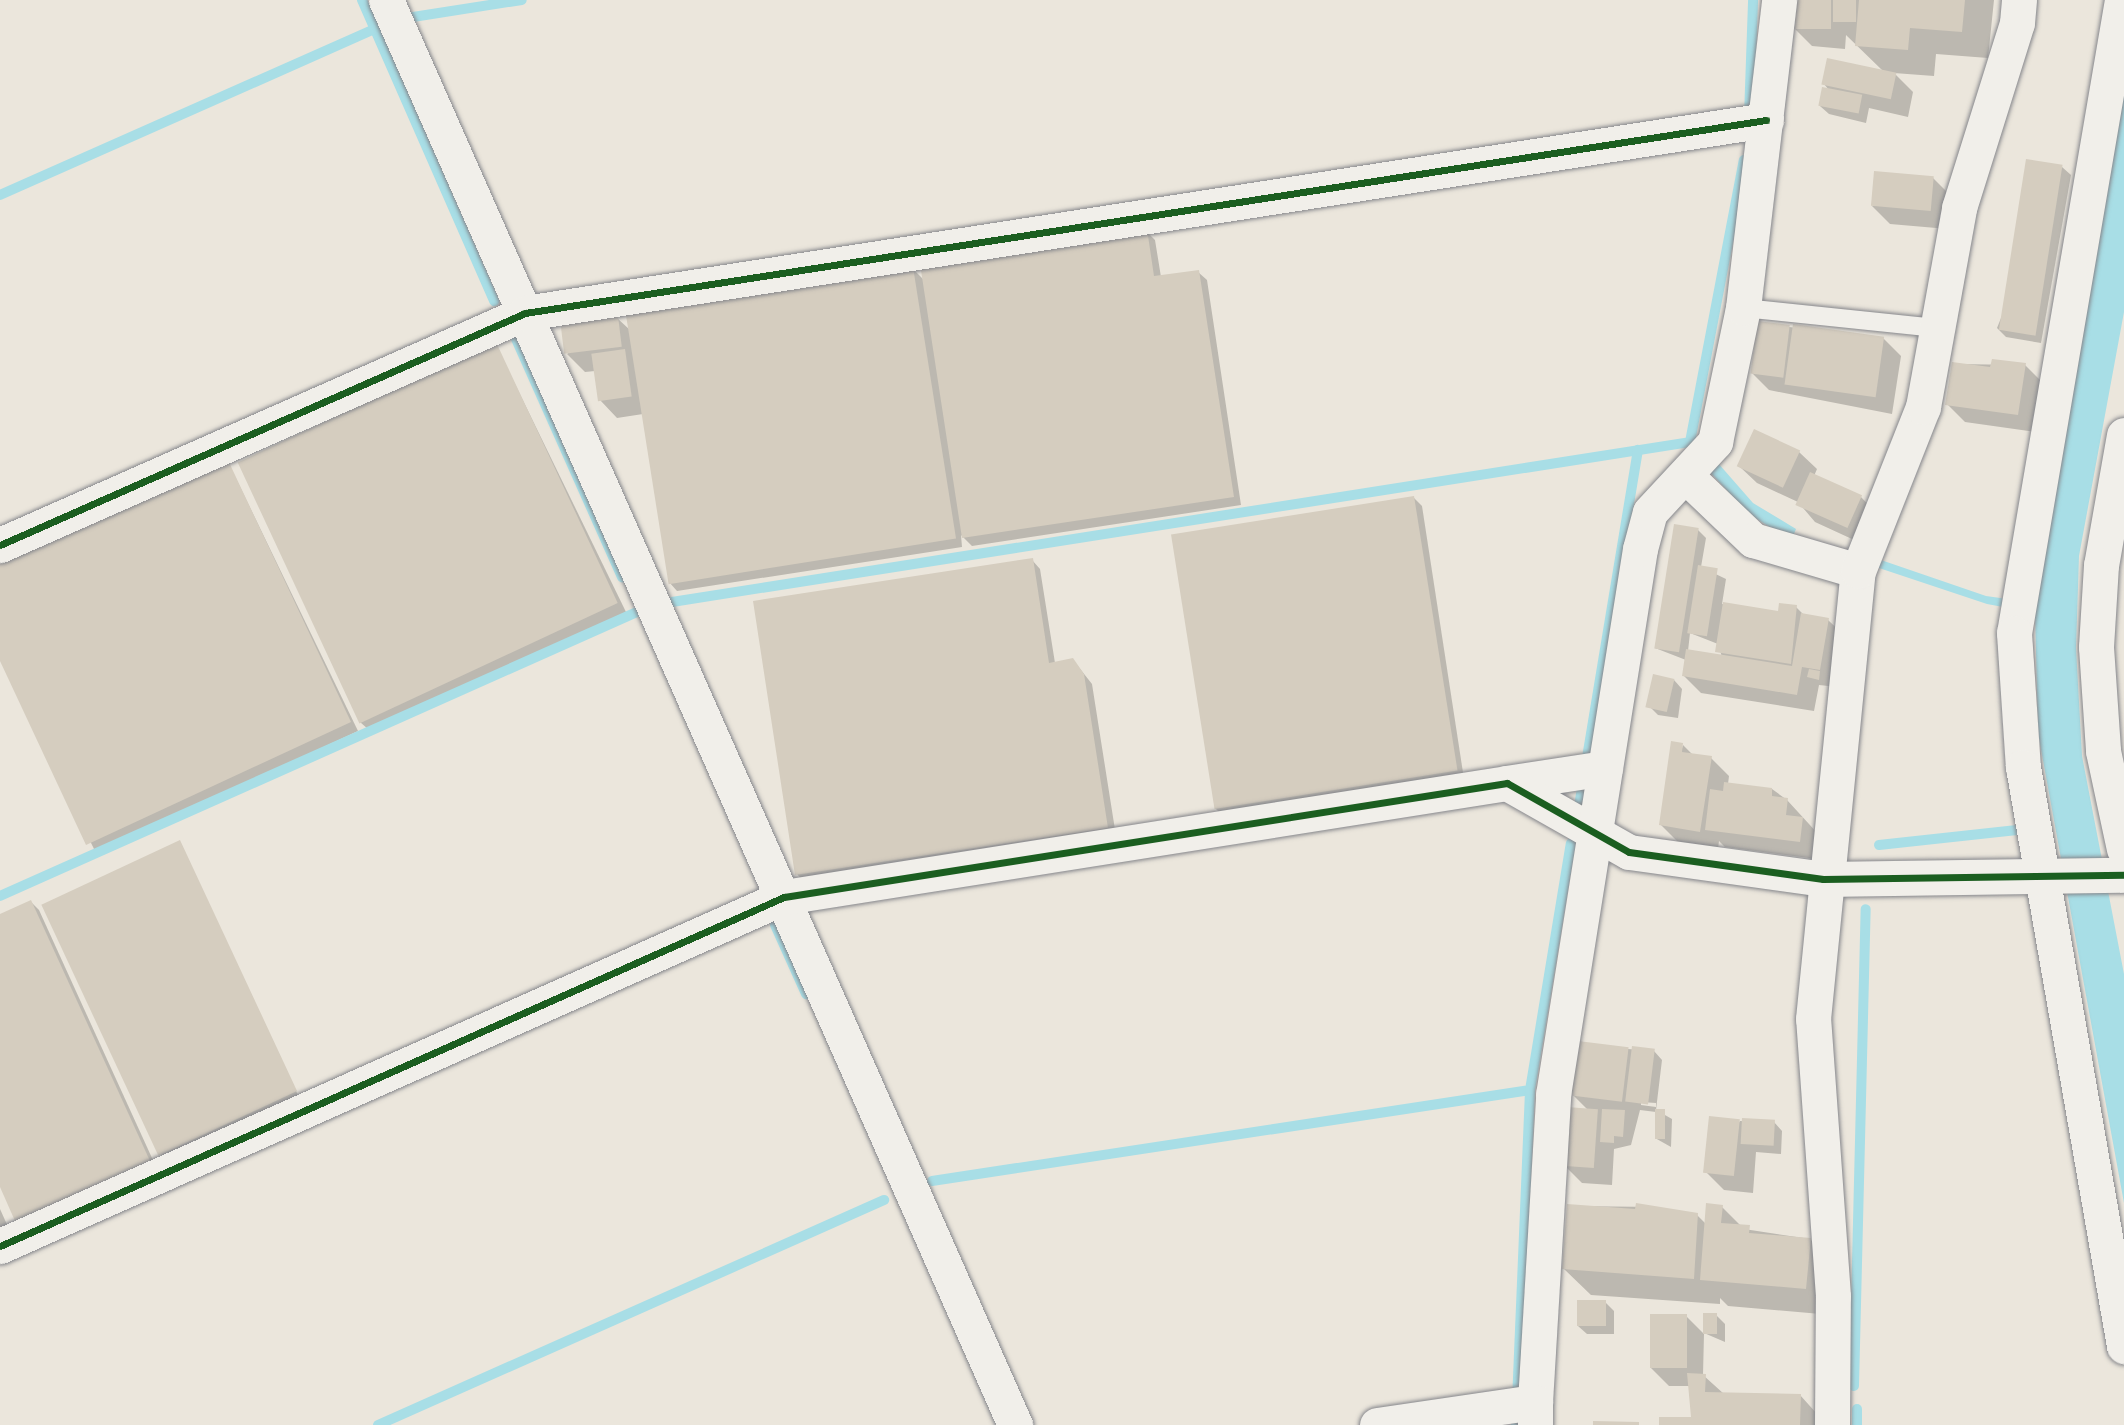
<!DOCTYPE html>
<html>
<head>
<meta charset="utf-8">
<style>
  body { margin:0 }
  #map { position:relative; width:2124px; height:1425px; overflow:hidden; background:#ebe6dc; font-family:"Indie Flower",sans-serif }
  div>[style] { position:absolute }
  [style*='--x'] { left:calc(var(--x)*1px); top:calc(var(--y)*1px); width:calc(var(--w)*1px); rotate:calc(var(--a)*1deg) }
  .water>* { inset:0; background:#a8dee6 }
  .shadow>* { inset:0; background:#0003; transform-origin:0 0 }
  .stream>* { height:10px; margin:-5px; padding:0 5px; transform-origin:5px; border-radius:5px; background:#a8dee6 }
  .building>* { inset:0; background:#d5cdbf; transform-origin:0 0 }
  .roads { filter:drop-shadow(0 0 2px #85868b) drop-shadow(0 0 2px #85868b) }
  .service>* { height:18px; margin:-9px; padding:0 9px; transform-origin:9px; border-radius:9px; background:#f1efea }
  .minor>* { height:35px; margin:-17.5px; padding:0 17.5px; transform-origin:17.5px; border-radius:17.5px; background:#f1efea }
  .cycleway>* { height:7px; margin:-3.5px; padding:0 3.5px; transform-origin:3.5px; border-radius:3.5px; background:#1b5e20 }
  span { translate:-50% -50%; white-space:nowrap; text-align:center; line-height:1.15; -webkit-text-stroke:5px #f7f3e8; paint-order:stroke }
</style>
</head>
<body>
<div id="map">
  <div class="water">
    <div style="clip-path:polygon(2124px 86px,2124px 312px,2079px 556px,2076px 648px,2082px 756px,2124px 974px,2124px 1203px,2038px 733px,2035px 613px,1987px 604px,1876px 567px,1878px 559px,1986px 596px,2035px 603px)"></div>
    <div style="clip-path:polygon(1718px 463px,1753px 503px,1796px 529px,1791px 541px,1748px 513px,1709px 471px)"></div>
  </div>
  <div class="shadow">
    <div style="clip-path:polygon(1796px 0,1994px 0,1988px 58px,1936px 54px,1934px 76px,1894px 73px,1913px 92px,1908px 117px,1869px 108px,1866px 123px,1829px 114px,1820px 106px,1829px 90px,1824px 84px,1883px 71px,1846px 35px,1845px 49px,1812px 46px,1794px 28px)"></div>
    <div style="clip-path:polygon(2062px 167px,2071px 175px,2041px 343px,2006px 337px,1997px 328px)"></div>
    <div style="clip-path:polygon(1933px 178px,1951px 196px,1948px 229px,1890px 224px,1872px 206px)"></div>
    <div style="clip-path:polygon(1146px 231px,1155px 240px,1161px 277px,1198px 272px,1207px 280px,1241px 505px,972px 546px,961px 535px,962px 547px,677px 591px,669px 582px,643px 414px,617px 418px,600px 400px,595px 371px,585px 372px,567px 354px,617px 318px,630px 330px,913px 269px,924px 280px)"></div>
    <div style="clip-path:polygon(1789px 327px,1883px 338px,1901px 356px,1892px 414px,1769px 390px,1751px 372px)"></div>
    <div style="clip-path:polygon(496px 345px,626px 612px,369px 730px,360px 722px)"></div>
    <div style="clip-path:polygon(1953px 364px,2025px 365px,2043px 383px,2035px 432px,1965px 422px,1947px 404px)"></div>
    <div style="clip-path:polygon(1755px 431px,1799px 452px,1817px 469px,1814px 476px,1861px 497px,1878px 515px,1865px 545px,1815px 522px,1798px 502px,1757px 483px,1739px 466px)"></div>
    <div style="clip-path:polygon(227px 460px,358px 731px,96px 853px,0 657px,0 566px)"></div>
    <div style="clip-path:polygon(1414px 498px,1422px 506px,1464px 779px,1223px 816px,1215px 808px)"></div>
    <div style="clip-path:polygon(evenodd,1698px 530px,1706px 538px,1701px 567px,1726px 579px,1722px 604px,1779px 613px,1796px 607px,1806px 617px,1828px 620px,1846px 637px,1838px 687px,1819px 685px,1814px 711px,1701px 693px,1683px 675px,1686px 660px,1655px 648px,1698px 530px,1690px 633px,1718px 644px,1722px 657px,1688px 651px,1690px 633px)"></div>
    <div style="clip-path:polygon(1032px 560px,1040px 569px,1055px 663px,1073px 660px,1092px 684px,1116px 836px,805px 883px,797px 874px)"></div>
    <div style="clip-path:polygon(1674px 680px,1682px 689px,1678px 718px,1658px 715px,1649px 706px)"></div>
    <div style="clip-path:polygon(1683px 745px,1693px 755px,1711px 758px,1729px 776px,1728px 784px,1772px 789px,1787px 800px,1820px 836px,1817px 859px,1725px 847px,1719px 841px,1718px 849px,1679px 843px,1661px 825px)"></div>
    <div style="left:180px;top:842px;width:286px;height:149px;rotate:65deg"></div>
    <div style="clip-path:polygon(31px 902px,39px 910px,157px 1169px,0 1183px,0 916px)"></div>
    <div style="clip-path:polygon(evenodd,1628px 1049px,1654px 1051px,1662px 1060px,1656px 1110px,1672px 1119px,1671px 1147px,1655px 1138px,1656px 1112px,1640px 1110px,1631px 1145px,1614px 1149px,1612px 1185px,1582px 1183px,1564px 1165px,1588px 1110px,1573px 1095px,1628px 1049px,1641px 1102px,1656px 1103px,1656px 1107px,1641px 1105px,1641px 1102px)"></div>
    <div style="clip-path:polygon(1740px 1121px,1774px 1122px,1782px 1131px,1781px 1154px,1756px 1152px,1753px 1193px,1724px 1190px,1706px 1172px)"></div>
    <div style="clip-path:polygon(1568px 1206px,1657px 1207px,1697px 1215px,1706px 1224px,1722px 1207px,1744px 1229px,1810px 1239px,1837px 1266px,1832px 1315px,1728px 1306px,1720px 1298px,1720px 1304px,1591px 1295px,1564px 1269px)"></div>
    <div style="clip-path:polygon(0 1209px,9px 1229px,0 1233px)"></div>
    <div style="clip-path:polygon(1605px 1302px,1614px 1311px,1614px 1334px,1587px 1334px,1578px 1326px)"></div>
    <div style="clip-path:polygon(1716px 1315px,1725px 1324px,1725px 1342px,1704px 1333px)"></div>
    <div style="clip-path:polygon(1686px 1316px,1704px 1334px,1703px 1375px,1724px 1394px,1800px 1395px,1827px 1425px,1661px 1425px,1693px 1419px,1690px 1386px,1669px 1386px,1651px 1368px)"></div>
  </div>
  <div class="stream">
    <div style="--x:362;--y:0;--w:329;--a:66.3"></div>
    <div style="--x:413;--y:17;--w:110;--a:-8.9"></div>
    <div style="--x:1749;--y:117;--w:117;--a:-88"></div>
    <div style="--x:0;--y:195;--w:409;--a:-23.9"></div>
    <div style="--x:516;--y:339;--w:261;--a:66"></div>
    <div style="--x:672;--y:602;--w:1030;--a:-8.93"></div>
    <div style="--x:1690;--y:442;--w:287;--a:-79.2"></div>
    <div style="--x:1579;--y:806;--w:361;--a:-80.6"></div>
    <div style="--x:1879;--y:845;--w:148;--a:-6.2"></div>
    <div style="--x:0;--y:896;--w:697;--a:-24.03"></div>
    <div style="--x:775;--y:925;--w:76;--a:65.8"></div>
    <div style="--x:932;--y:1181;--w:605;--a:-8.65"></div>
    <div style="--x:1854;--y:1386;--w:477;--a:-88.6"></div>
    <div style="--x:1857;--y:1409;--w:16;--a:90"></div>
    <div style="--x:378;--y:1425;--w:554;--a:-23.97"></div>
    <div style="--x:1516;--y:1425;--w:335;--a:-87.6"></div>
    <div style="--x:1530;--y:1090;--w:250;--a:-80.6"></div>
  </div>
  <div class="building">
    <div style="left:1795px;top:0;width:36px;height:29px"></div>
    <div style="left:1833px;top:0;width:23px;height:22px"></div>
    <div style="clip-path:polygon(1859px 0,1965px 0,1962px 32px,1910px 28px,1908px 50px,1855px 46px)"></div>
    <div style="left:1827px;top:58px;width:71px;height:27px;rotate:12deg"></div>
    <div style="left:1822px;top:87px;width:41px;height:19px;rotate:11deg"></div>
    <div style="left:2026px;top:159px;width:37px;height:173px;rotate:9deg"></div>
    <div style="left:1874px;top:171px;width:60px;height:35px;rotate:5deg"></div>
    <div style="clip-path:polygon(1147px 229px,1154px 276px,1199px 270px,1234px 497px,962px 538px,920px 264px)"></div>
    <div style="left:913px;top:267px;width:275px;height:291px;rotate:81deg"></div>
    <div style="left:618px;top:316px;width:31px;height:58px;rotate:83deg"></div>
    <div style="left:1757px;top:321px;width:33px;height:53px;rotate:7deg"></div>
    <div style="left:1793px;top:324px;width:92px;height:61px;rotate:8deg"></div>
    <div style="left:496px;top:342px;width:288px;height:285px;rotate:65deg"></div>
    <div style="left:625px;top:349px;width:48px;height:34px;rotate:82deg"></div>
    <div style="clip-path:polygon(1992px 359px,2026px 363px,2018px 415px,1945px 405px,1952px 362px,1990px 367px)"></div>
    <div style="left:1754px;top:429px;width:51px;height:41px;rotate:25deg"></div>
    <div style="clip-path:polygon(227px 458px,351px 722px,86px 845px,0 661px,0 564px)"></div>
    <div style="left:1810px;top:472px;width:57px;height:36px;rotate:24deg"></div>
    <div style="left:1414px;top:496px;width:278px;height:246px;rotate:81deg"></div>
    <div style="left:1674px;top:524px;width:25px;height:126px;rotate:9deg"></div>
    <div style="clip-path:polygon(1033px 558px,1049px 663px,1073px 658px,1084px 674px,1108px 828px,795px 875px,753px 601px)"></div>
    <div style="left:1698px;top:565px;width:20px;height:69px;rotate:9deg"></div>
    <div style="clip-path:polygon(1723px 602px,1778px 611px,1779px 603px,1797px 605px,1791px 664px,1715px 652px)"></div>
    <div style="clip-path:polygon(1801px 613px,1829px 618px,1820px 670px,1802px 667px,1797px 695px,1682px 676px,1686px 649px,1792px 666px)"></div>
    <div style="clip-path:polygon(1809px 669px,1820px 671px,1819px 680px,1807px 677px)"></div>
    <div style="left:1653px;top:674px;width:22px;height:34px;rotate:13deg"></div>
    <div style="clip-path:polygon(1671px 741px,1683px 743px,1682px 752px,1712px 756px,1700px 832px,1659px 825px)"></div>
    <div style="clip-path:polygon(1724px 782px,1772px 788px,1772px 796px,1788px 798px,1786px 815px,1803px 817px,1800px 842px,1705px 830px,1710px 789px,1723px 791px)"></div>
    <div style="left:180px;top:840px;width:277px;height:153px;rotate:65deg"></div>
    <div style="clip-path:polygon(31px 900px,150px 1161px,15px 1221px,0 1187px,0 914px)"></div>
    <div style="left:1578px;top:1041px;width:51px;height:55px;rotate:7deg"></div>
    <div style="left:1632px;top:1046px;width:23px;height:56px;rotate:7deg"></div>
    <div style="left:1566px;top:1107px;width:32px;height:59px;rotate:4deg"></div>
    <div style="clip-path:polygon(1602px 1109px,1625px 1110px,1623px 1137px,1614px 1136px,1614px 1143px,1600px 1142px)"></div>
    <div style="left:1655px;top:1109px;width:10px;height:30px"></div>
    <div style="left:1709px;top:1116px;width:31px;height:57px;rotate:6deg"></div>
    <div style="left:1742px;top:1118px;width:33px;height:26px;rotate:3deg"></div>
    <div style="clip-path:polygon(1636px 1203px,1698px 1213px,1694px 1279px,1562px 1269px,1567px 1204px,1635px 1209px)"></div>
    <div style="clip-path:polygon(1706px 1203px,1723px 1205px,1721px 1223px,1750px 1225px,1749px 1233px,1811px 1238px,1806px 1289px,1700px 1280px)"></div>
    <div style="left:1577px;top:1300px;width:29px;height:26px"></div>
    <div style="left:1703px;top:1313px;width:14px;height:21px"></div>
    <div style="left:1650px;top:1314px;width:37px;height:54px"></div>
    <div style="clip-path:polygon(1687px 1373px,1706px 1374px,1705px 1392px,1801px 1394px,1800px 1425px,1659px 1425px,1659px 1417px,1691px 1417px)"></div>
    <div style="clip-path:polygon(1593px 1421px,1639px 1422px,1639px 1425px,1593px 1425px)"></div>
  </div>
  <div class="roads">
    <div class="service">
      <div style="--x:1743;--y:308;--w:195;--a:5.9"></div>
    </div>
    <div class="minor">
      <div style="--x:386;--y:0;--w:1558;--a:66.18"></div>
      <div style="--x:2122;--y:0;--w:642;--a:99.68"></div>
      <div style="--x:2014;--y:633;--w:134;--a:86.2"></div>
      <div style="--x:2023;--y:767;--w:588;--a:80.1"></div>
      <div style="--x:2124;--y:435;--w:132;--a:100"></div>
      <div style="--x:2101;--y:565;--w:82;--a:93.5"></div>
      <div style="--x:2096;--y:647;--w:104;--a:86.1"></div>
      <div style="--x:2103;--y:751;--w:100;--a:77.9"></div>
      <div style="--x:1686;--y:476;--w:93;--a:43.7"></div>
      <div style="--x:1753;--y:540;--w:109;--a:16.4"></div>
      <div style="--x:0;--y:545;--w:574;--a:-23.84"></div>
      <div style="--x:525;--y:313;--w:1256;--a:-8.84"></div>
      <div style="--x:1507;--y:783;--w:99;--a:-8.7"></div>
      <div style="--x:0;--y:1246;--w:858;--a:-24"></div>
      <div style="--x:784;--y:897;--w:732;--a:-8.96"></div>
      <div style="--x:1507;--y:783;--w:140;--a:29.5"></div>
      <div style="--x:1629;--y:852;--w:196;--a:7.9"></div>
      <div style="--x:1823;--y:879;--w:301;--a:-0.8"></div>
      <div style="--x:1535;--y:1402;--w:308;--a:-86.6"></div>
      <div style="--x:1553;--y:1095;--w:553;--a:-80.95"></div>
      <div style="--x:1640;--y:549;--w:38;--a:-75"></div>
      <div style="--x:1650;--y:512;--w:96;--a:-47.1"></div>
      <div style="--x:1715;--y:442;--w:137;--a:-78.2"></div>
      <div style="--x:1743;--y:308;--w:310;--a:-83.3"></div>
      <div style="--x:1377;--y:1425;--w:160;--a:-8.3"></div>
      <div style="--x:1535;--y:1402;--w:23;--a:90"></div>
      <div style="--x:1832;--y:1425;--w:129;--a:-89.6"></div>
      <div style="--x:1833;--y:1296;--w:278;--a:-94.1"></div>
      <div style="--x:1813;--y:1019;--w:450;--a:-84.3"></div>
      <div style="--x:1858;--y:571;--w:176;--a:-68.4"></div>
      <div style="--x:1923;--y:407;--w:202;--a:-79.7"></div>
      <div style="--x:1959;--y:208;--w:194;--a:-72.6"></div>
      <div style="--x:2017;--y:23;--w:23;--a:-85"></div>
    </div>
  </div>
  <div class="cycleway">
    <div style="--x:0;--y:545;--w:574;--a:-23.84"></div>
    <div style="--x:525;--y:313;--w:1256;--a:-8.84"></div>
    <div style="--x:0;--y:1246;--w:858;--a:-24"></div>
    <div style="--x:784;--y:897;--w:732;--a:-8.96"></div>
    <div style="--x:1507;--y:783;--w:140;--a:29.5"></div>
    <div style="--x:1629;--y:852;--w:196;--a:7.9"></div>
    <div style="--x:1823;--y:879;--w:301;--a:-0.8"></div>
  </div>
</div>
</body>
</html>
